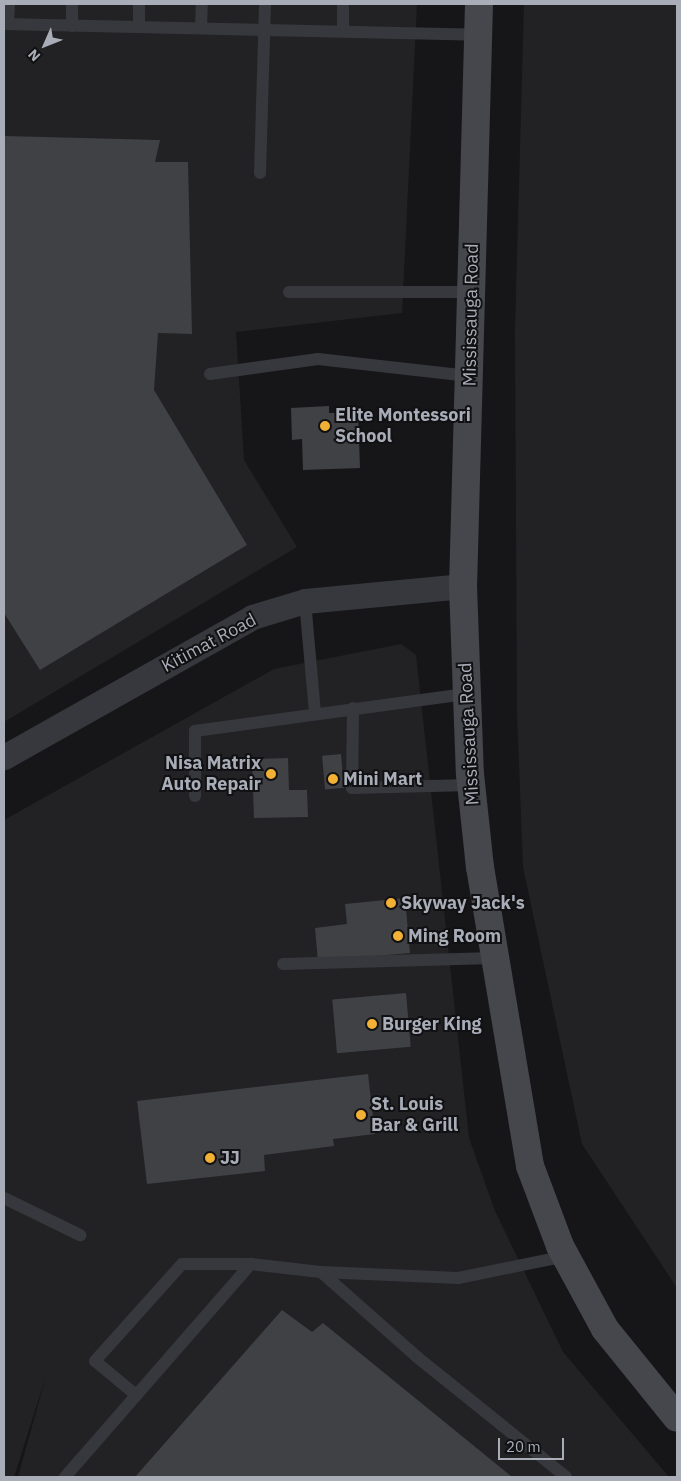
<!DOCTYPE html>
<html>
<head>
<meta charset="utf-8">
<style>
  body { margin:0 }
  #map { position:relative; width:681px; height:1481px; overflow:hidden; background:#161618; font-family:"IBM Plex Sans",sans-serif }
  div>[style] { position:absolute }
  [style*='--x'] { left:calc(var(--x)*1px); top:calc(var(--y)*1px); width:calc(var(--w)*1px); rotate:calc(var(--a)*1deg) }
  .built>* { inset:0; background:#222225 }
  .building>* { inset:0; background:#404145; transform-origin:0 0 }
  .service>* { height:12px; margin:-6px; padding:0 6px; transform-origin:6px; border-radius:6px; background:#37383d }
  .minor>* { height:25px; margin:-12.5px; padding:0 12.5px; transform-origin:12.5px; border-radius:12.5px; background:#37383d }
  .secondary>* { height:28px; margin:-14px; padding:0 14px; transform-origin:14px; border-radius:14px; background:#45474d }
  .dots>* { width:14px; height:14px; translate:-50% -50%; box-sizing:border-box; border:2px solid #111113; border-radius:50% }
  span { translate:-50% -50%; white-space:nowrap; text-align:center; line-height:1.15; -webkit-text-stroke:4px #111113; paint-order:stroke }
  .street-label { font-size:18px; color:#a8adb8 }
  .poi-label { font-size:18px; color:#a8adb8; font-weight:700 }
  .left { translate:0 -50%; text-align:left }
  .right { translate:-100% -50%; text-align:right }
  .frame { position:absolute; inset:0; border:5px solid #a8adb8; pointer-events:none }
  .north { position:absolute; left:20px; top:20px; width:50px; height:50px; -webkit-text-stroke:4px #111113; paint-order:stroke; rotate:226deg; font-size:14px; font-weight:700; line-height:20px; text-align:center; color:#a8adb8 }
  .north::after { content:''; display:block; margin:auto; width:18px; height:22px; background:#a8adb8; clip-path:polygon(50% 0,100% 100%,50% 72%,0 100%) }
  .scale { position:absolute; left:498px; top:1438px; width:66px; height:22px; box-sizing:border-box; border:2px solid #a8adb8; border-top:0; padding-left:6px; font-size:15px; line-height:18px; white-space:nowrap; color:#a8adb8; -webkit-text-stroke:4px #111113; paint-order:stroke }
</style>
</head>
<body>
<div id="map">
  <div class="built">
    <div style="clip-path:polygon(4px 4px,417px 4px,402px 313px,236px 332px,244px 460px,297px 547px,4px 722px)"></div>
    <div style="clip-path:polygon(524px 4px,677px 4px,677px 1288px,582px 1144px,523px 867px,517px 713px,515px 330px)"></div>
    <div style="clip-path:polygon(401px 644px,416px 655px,469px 1138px,495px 1211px,563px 1352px,669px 1477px,18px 1477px,46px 1376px,14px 1477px,4px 1477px,4px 820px,274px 669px)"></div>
  </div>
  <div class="building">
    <div style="clip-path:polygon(4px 136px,160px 140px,155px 162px,188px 162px,192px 334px,158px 333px,154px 390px,247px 545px,40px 670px,4px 613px)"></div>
    <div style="clip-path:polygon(329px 406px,329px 413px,358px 412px,360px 468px,303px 470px,302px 439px,292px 440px,291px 408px)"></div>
    <div style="left:341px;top:754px;width:34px;height:19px;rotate:85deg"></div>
    <div style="clip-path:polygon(288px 758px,289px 790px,307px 790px,308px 817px,254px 818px,252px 759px)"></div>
    <div style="clip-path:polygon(405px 898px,410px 953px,318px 961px,315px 928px,347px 924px,345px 904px)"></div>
    <div style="left:406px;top:993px;width:54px;height:74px;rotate:85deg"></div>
    <div style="clip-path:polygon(368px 1074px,375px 1134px,333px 1139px,334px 1146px,264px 1155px,265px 1171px,147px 1184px,137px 1101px)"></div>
    <div style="clip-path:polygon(282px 1310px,312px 1332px,323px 1323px,512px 1477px,135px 1477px)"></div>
  </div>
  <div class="service">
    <div style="--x:4;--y:24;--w:474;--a:1.3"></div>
    <div style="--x:8;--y:24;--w:20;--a:-87"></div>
    <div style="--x:72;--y:26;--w:22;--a:-90"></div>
    <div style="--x:139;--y:27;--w:23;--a:-90"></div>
    <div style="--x:201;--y:28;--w:24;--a:-88"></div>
    <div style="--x:343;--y:31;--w:27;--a:-90"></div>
    <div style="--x:260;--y:173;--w:169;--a:-88.3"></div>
    <div style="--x:289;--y:292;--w:182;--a:0"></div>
    <div style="--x:210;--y:374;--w:109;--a:-7.9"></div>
    <div style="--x:318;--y:359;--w:152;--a:6.4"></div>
    <div style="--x:305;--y:601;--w:113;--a:84.9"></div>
    <div style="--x:353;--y:708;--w:80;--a:90.7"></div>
    <div style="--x:352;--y:788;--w:119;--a:-1.4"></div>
    <div style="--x:195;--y:796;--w:65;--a:-90"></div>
    <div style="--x:195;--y:731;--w:273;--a:-7.8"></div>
    <div style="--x:283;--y:964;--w:211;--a:-1.6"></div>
    <div style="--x:4;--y:1198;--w:85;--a:26"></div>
    <div style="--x:321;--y:1272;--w:128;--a:41.5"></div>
    <div style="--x:417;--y:1357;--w:191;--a:38.8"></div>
    <div style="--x:136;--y:1395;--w:53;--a:-140.3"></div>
    <div style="--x:95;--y:1361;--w:130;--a:-48.1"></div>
    <div style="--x:182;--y:1264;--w:69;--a:0"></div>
    <div style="--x:65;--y:1477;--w:283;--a:-48.9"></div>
    <div style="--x:251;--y:1264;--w:70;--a:6.5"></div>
    <div style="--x:321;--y:1272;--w:137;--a:2.5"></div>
    <div style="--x:458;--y:1278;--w:110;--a:-11.5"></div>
  </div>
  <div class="minor">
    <div style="--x:4;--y:757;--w:285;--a:-29.4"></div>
    <div style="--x:252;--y:617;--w:55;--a:-16.8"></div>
    <div style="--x:305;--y:601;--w:159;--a:-5.4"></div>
  </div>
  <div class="secondary">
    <div style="--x:479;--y:4;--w:582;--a:91.57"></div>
    <div style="--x:463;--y:586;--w:188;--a:87.9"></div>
    <div style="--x:470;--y:774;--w:94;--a:83.9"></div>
    <div style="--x:480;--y:867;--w:303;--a:80.5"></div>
    <div style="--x:530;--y:1166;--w:85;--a:69.4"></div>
    <div style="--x:560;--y:1246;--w:94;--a:61.5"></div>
    <div style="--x:605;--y:1329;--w:114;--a:51"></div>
  </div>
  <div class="dots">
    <div style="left:325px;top:426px;background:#f2b134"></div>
    <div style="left:271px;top:774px;background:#f2b134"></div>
    <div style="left:333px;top:779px;background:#f2b134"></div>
    <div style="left:391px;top:903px;background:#f2b134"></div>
    <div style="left:398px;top:936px;background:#f2b134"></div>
    <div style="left:372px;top:1024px;background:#f2b134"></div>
    <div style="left:361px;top:1115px;background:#f2b134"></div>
    <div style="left:210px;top:1158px;background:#f2b134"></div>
  </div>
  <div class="street-label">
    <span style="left:471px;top:315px;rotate:-89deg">Mississauga Road</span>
    <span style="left:209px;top:643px;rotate:-28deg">Kitimat Road</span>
    <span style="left:469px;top:734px;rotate:-93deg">Mississauga Road</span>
  </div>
  <div class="poi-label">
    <span class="left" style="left:335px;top:426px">Elite Montessori<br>School</span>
    <span class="right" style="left:261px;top:774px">Nisa Matrix<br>Auto Repair</span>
    <span class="left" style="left:343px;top:779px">Mini Mart</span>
    <span class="left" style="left:401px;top:903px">Skyway Jack's</span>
    <span class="left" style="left:408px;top:936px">Ming Room</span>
    <span class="left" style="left:382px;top:1024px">Burger King</span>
    <span class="left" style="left:371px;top:1115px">St. Louis<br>Bar &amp; Grill</span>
    <span class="left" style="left:220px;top:1158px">JJ</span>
  </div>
  <div class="frame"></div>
  <div class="north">N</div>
  <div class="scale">20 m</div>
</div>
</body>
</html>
